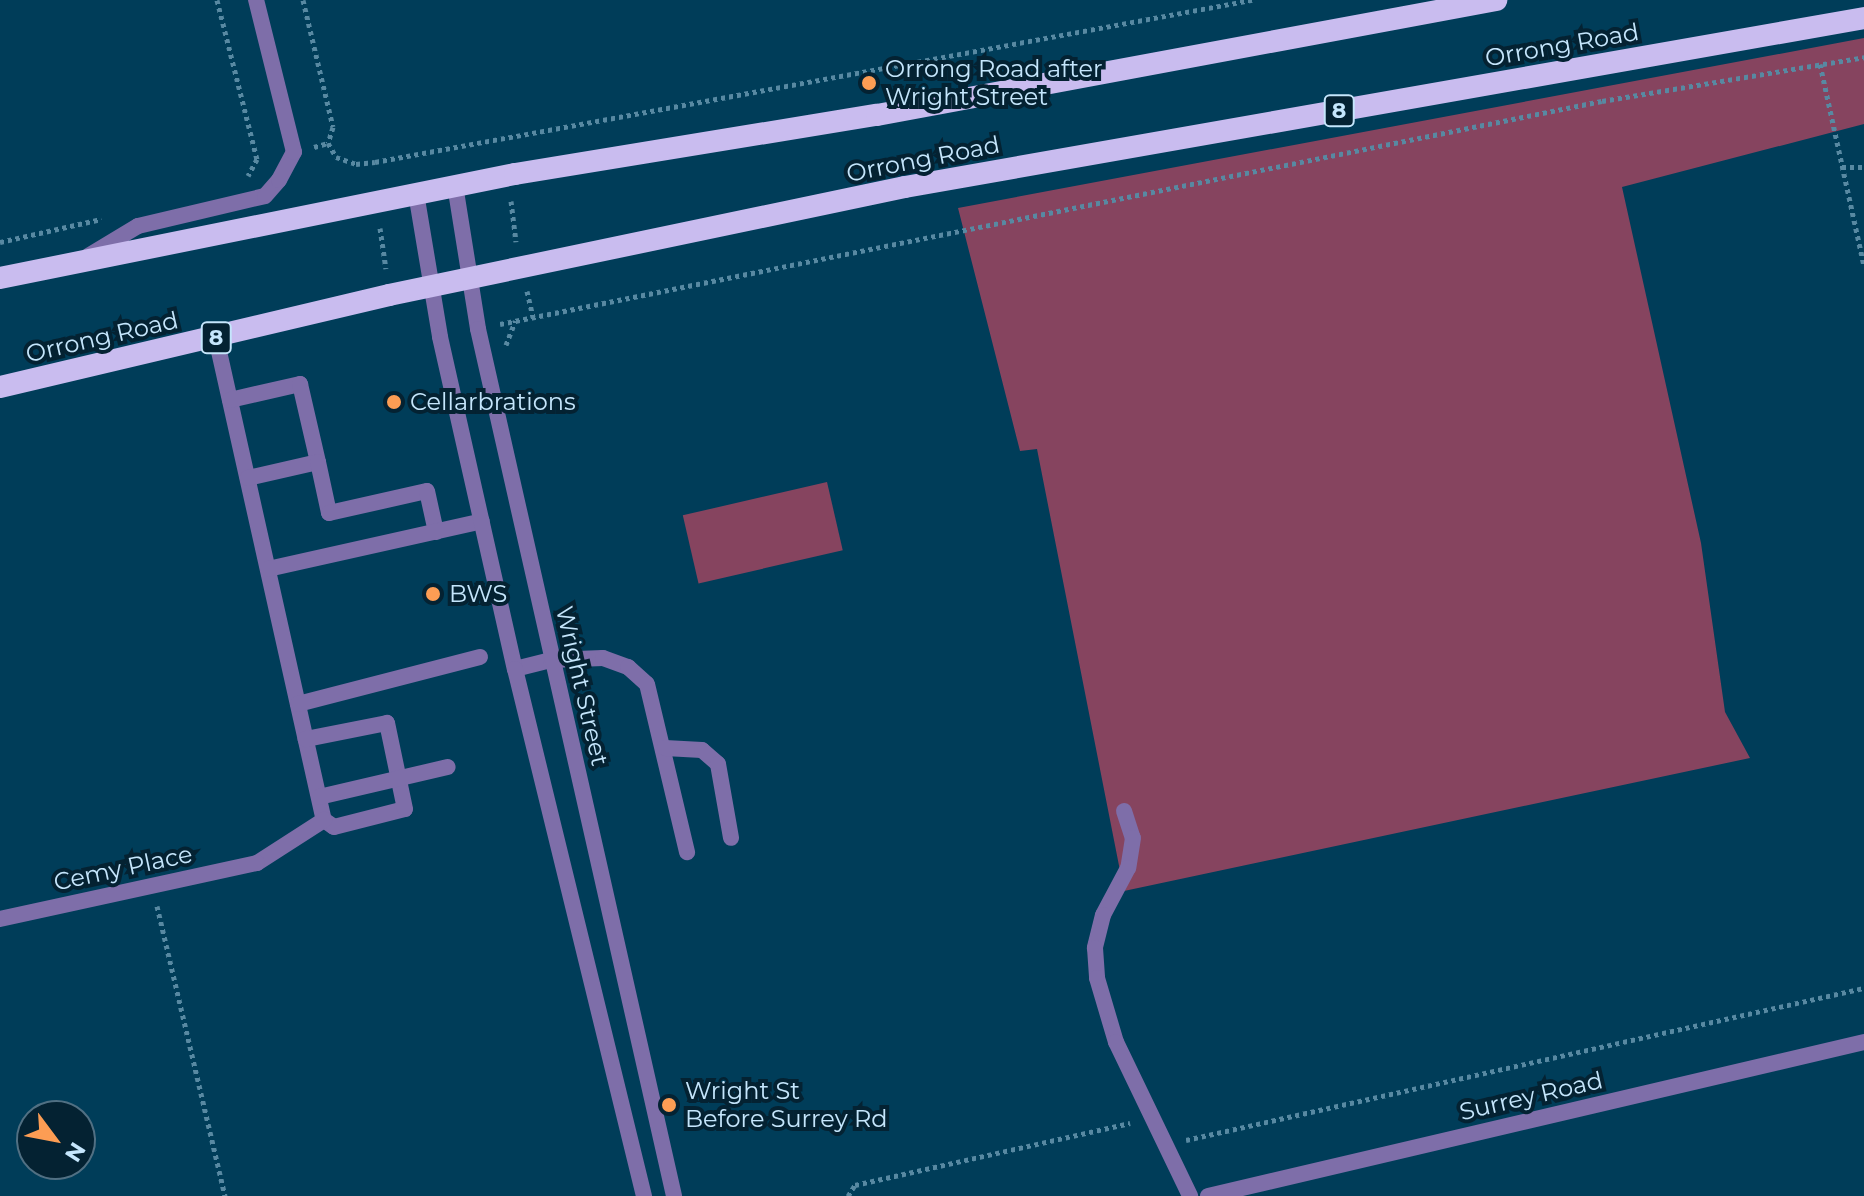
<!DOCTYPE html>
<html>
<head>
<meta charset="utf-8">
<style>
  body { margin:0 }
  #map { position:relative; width:1864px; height:1196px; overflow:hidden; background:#003d59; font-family:Montserrat,sans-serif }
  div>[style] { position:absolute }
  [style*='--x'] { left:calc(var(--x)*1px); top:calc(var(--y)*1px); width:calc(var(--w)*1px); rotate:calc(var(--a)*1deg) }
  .green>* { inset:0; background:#86445f; transform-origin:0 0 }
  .path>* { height:5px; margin-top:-2.5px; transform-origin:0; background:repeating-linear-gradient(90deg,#5889a2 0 4px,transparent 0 8px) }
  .service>* { height:16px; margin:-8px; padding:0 8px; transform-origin:8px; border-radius:8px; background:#7e6ea9 }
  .minor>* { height:16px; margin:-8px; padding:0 8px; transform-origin:8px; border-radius:8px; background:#7e6ea9 }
  .tertiary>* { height:16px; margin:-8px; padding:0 8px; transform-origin:8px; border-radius:8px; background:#7e6ea9 }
  .trunk>* { height:22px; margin:-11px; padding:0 11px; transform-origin:11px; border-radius:11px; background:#c9bcef }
  .dots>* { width:22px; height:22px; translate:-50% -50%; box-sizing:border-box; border:4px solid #042232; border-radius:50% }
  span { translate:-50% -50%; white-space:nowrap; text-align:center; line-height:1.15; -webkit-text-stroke:8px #042232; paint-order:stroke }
  .shield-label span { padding:2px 6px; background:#042232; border:2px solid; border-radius:6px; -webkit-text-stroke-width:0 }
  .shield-label { font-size:22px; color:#c5e6fc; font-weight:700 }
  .street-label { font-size:24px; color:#c5e6fc }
  .poi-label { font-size:24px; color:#c5e6fc }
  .left { translate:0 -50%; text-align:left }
  .north { position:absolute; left:16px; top:1100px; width:80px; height:80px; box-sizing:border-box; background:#042232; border:2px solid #517083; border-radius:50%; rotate:122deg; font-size:22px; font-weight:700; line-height:32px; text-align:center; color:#c5e6fc }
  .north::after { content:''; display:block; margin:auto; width:28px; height:36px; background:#fc9d54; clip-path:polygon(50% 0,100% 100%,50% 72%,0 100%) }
</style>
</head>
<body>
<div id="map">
  <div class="green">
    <div style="clip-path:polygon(1864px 38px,1864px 124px,1622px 187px,1701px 543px,1725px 712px,1750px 758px,1124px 891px,1037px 449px,1020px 451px,958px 208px)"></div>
    <div style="left:827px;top:482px;width:70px;height:148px;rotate:77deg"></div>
  </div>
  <div class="path">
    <div style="--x:217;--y:0;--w:164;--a:75.9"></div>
    <div style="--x:257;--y:159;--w:19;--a:118"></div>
    <div style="--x:303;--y:0;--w:130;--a:76.7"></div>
    <div style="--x:333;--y:127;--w:17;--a:107"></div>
    <div style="--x:1820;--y:64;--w:206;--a:77.7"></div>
    <div style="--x:314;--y:147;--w:15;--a:-16"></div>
    <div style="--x:328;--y:143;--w:16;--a:60"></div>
    <div style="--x:336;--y:157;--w:21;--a:19"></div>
    <div style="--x:356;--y:164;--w:19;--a:-6"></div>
    <div style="--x:375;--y:162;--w:892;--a:-10.47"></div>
    <div style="--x:1842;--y:167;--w:22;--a:0"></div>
    <div style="--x:511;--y:201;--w:41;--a:83"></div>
    <div style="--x:380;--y:228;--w:41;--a:81.7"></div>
    <div style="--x:0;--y:242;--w:104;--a:-12.8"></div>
    <div style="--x:527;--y:291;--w:27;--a:77"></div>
    <div style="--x:500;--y:324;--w:1124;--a:-11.44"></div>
    <div style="--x:1602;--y:101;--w:266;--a:-9.5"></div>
    <div style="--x:506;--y:345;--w:26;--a:-69"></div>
    <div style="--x:157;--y:906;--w:298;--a:76.8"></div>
    <div style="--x:1186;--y:1140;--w:695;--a:-12.64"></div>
    <div style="--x:848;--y:1196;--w:13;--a:-58"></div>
    <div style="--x:855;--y:1185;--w:282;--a:-12.7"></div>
  </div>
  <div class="service">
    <div style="--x:216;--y:338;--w:494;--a:77.4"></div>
    <div style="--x:324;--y:820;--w:12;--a:35"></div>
    <div style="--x:334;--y:827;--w:73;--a:-14.2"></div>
    <div style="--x:405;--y:809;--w:88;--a:-101.8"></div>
    <div style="--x:387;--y:723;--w:83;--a:168.8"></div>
    <div style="--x:230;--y:400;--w:72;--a:-12.9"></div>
    <div style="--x:300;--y:384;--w:80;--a:77"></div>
    <div style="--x:318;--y:462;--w:72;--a:167.1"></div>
    <div style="--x:318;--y:462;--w:52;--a:77.8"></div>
    <div style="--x:329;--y:513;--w:100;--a:-12.7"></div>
    <div style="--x:427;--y:491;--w:42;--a:77.6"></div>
    <div style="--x:268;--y:569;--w:219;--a:-12.6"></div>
    <div style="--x:515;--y:669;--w:37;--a:-14"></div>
    <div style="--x:551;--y:660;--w:52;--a:-2.2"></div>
    <div style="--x:603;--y:658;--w:27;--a:20"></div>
    <div style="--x:628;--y:667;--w:25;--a:42"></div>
    <div style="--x:647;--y:684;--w:173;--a:76.6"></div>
    <div style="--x:298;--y:704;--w:188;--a:-14.5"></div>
    <div style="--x:665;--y:748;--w:37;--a:3"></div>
    <div style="--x:702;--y:750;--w:21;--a:41"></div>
    <div style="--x:718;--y:764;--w:75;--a:80"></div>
    <div style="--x:319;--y:797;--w:132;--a:-13.1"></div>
    <div style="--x:1124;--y:811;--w:28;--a:72"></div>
    <div style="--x:1133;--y:838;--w:30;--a:99"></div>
    <div style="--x:1128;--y:868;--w:53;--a:118"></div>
    <div style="--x:1103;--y:915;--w:34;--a:104"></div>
    <div style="--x:1095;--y:948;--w:30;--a:86"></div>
    <div style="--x:1097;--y:978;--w:67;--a:73.5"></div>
    <div style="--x:1116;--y:1042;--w:171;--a:64.3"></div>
    <div style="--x:257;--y:863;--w:80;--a:-32.7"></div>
  </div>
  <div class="minor">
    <div style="--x:88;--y:256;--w:58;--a:-31"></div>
    <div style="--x:138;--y:226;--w:130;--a:-13.3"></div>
    <div style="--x:265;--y:196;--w:21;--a:-49"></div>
    <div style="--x:279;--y:180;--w:32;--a:-62"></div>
    <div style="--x:294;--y:152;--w:157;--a:-104"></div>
    <div style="--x:0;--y:919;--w:263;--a:-12.3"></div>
    <div style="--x:1208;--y:1196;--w:674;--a:-13.21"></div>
  </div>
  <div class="tertiary">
    <div style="--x:455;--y:185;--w:146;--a:80.9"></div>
    <div style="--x:478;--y:329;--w:889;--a:77.26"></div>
    <div style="--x:416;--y:193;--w:146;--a:80.5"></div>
    <div style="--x:440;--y:337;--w:340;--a:77.3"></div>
    <div style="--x:515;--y:669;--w:543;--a:76.25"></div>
  </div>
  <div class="trunk">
    <div style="--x:0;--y:278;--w:525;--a:-11.42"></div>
    <div style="--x:515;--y:174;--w:367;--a:-9.3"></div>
    <div style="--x:877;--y:115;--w:630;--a:-10.52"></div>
    <div style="--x:0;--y:387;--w:400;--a:-13.3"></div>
    <div style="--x:389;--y:295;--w:527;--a:-11.82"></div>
    <div style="--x:905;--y:187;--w:974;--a:-9.99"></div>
  </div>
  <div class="dots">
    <div style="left:869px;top:83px;background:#fc9d54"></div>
    <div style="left:394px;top:402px;background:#fc9d54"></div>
    <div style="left:433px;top:594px;background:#fc9d54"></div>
    <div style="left:669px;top:1105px;background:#fc9d54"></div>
  </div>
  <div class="shield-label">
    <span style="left:1339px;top:111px">8</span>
    <span style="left:216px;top:338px">8</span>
  </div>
  <div class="street-label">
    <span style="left:1562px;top:45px;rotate:-10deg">Orrong Road</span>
    <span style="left:923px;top:159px;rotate:-11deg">Orrong Road</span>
    <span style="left:102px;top:337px;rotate:-13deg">Orrong Road</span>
    <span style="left:582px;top:686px;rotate:77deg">Wright Street</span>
    <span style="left:123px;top:868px;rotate:-12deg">Cemy Place</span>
    <span style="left:1531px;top:1096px;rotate:-13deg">Surrey Road</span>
  </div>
  <div class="poi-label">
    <span class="left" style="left:885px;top:83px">Orrong Road after<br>Wright Street</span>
    <span class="left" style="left:410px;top:402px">Cellarbrations</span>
    <span class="left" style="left:449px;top:594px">BWS</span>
    <span class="left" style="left:685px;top:1105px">Wright St<br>Before Surrey Rd</span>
  </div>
  <div class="north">N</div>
</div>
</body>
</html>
